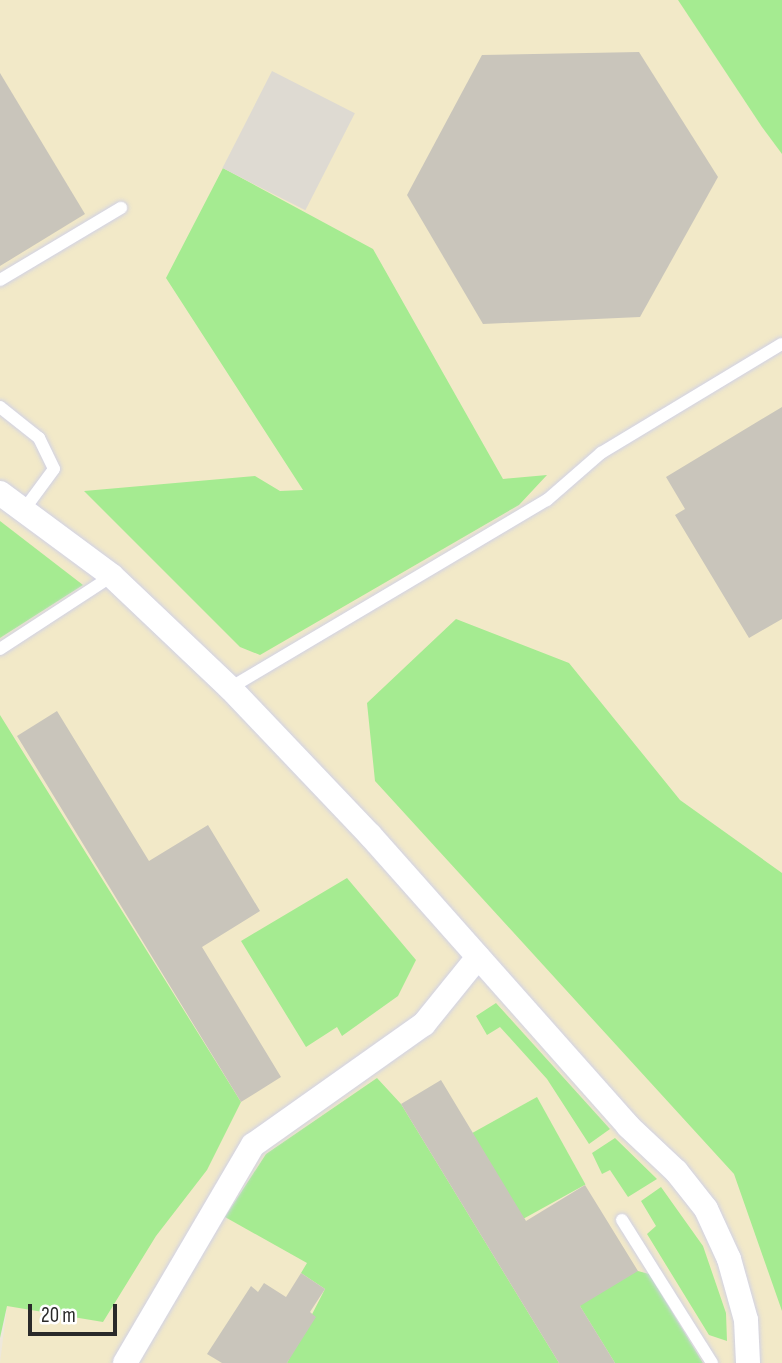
<!DOCTYPE html>
<html>
<head>
<meta charset="utf-8">
<style>
  body { margin:0 }
  #map { position:relative; width:782px; height:1363px; overflow:hidden; background:#eee8db; font-family:"Sofia Sans Condensed",sans-serif }
  div>[style] { position:absolute }
  [style*='--x'] { left:calc(var(--x)*1px); top:calc(var(--y)*1px); width:calc(var(--w)*1px); rotate:calc(var(--a)*1deg) }
  .education>* { inset:0; background:#f2e9c8 }
  .green>* { inset:0; background:#a5eb91; transform-origin:0 0 }
  .plaza>* { inset:0; background:#dedad2; transform-origin:0 0 }
  .building>* { inset:0; background:#c9c5bb }
  .roads { filter:drop-shadow(0 0 2px #d0d1e5) drop-shadow(0 0 2px #d0d1e5) }
  .service>* { height:12px; margin:-6px; padding:0 6px; transform-origin:6px; border-radius:6px; background:#fff }
  .minor>* { height:24px; margin:-12px; padding:0 12px; transform-origin:12px; border-radius:12px; background:#fff }
  span { translate:-50% -50%; white-space:nowrap; text-align:center; line-height:1.15; -webkit-text-stroke:5px #fff; paint-order:stroke }
  .scale { position:absolute; left:28px; top:1304px; width:89px; height:32px; box-sizing:border-box; border:4px solid #2a2a2a; border-top:0; padding-left:9px; font-size:21px; line-height:24px; white-space:nowrap; color:#2a2a2a; -webkit-text-stroke:5px #fff; paint-order:stroke }
</style>
</head>
<body>
<div id="map">
  <div class="education">
    <div style="clip-path:polygon(0 0,782px 0,782px 1363px,0 1363px,7px 1306px,0 1292px)"></div>
  </div>
  <div class="green">
    <div style="clip-path:polygon(678px 0,782px 0,782px 154px,762px 127px)"></div>
    <div style="clip-path:polygon(223px 168px,373px 249px,503px 479px,547px 475px,519px 505px,260px 655px,240px 647px,84px 491px,255px 476px,280px 491px,303px 490px,166px 278px)"></div>
    <div style="clip-path:polygon(0 521px,83px 585px,0 638px)"></div>
    <div style="clip-path:polygon(456px 619px,569px 663px,680px 800px,782px 873px,782px 1311px,734px 1174px,375px 781px,367px 703px)"></div>
    <div style="clip-path:polygon(0 715px,241px 1102px,207px 1170px,156px 1236px,103px 1322px,7px 1306px,0 1338px)"></div>
    <div style="clip-path:polygon(347px 878px,416px 960px,398px 996px,342px 1036px,337px 1027px,306px 1047px,241px 941px)"></div>
    <div style="clip-path:polygon(496px 1003px,610px 1129px,589px 1144px,547px 1079px,500px 1027px,487px 1035px,476px 1016px)"></div>
    <div style="clip-path:polygon(377px 1078px,401px 1104px,559px 1363px,287px 1363px,325px 1289px,301px 1273px,307px 1263px,225px 1217px,266px 1154px)"></div>
    <div style="left:537px;top:1097px;width:100px;height:74px;rotate:61deg"></div>
    <div style="clip-path:polygon(615px 1138px,657px 1179px,628px 1197px,610px 1170px,602px 1174px,592px 1153px)"></div>
    <div style="clip-path:polygon(661px 1187px,703px 1246px,726px 1313px,727px 1341px,709px 1335px,647px 1234px,656px 1226px,641px 1201px)"></div>
    <div style="clip-path:polygon(638px 1271px,649px 1274px,703px 1363px,615px 1363px,562px 1277px)"></div>
  </div>
  <div class="plaza">
    <div style="left:272px;top:71px;width:93px;height:109px;rotate:27deg"></div>
  </div>
  <div class="building">
    <div style="clip-path:polygon(639px 52px,718px 177px,640px 317px,483px 324px,407px 195px,482px 55px)"></div>
    <div style="clip-path:polygon(0 73px,85px 214px,0 266px)"></div>
    <div style="clip-path:polygon(782px 407px,782px 619px,749px 638px,675px 515px,685px 509px,666px 477px)"></div>
    <div style="clip-path:polygon(57px 711px,149px 861px,208px 825px,260px 911px,202px 947px,281px 1077px,241px 1102px,17px 736px)"></div>
    <div style="clip-path:polygon(441px 1080px,526px 1221px,585px 1185px,638px 1271px,580px 1306px,615px 1363px,559px 1363px,401px 1104px)"></div>
    <div style="clip-path:polygon(301px 1273px,325px 1289px,310px 1312px,316px 1317px,287px 1363px,222px 1363px,207px 1354px,251px 1286px,258px 1292px,264px 1283px,286px 1297px)"></div>
  </div>
  <div class="roads">
    <div class="service">
      <div style="--x:0;--y:280;--w:141;--a:-30.8"></div>
      <div style="--x:0;--y:407;--w:50;--a:38.5"></div>
      <div style="--x:39;--y:438;--w:34;--a:64"></div>
      <div style="--x:54;--y:469;--w:52;--a:126.4"></div>
      <div style="--x:0;--y:649;--w:134;--a:-33.1"></div>
      <div style="--x:230;--y:688;--w:369;--a:-30.7"></div>
      <div style="--x:547;--y:500;--w:72;--a:-41"></div>
      <div style="--x:601;--y:453;--w:211;--a:-31.1"></div>
      <div style="--x:622;--y:1220;--w:169;--a:57.8"></div>
    </div>
    <div class="minor">
      <div style="--x:0;--y:493;--w:139;--a:36.5"></div>
      <div style="--x:112;--y:576;--w:163;--a:43.5"></div>
      <div style="--x:230;--y:688;--w:203;--a:46.4"></div>
      <div style="--x:370;--y:835;--w:389;--a:48.4"></div>
      <div style="--x:628;--y:1126;--w:66;--a:43.2"></div>
      <div style="--x:676;--y:1171;--w:48;--a:51.7"></div>
      <div style="--x:706;--y:1209;--w:55;--a:65.3"></div>
      <div style="--x:729;--y:1259;--w:63;--a:74.4"></div>
      <div style="--x:746;--y:1320;--w:43;--a:87.3"></div>
      <div style="--x:125;--y:1363;--w:253;--a:-59.6"></div>
      <div style="--x:253;--y:1145;--w:209;--a:-35.3"></div>
      <div style="--x:424;--y:1024;--w:86;--a:-51.1"></div>
    </div>
  </div>
  <div class="scale">20 m</div>
</div>
</body>
</html>
